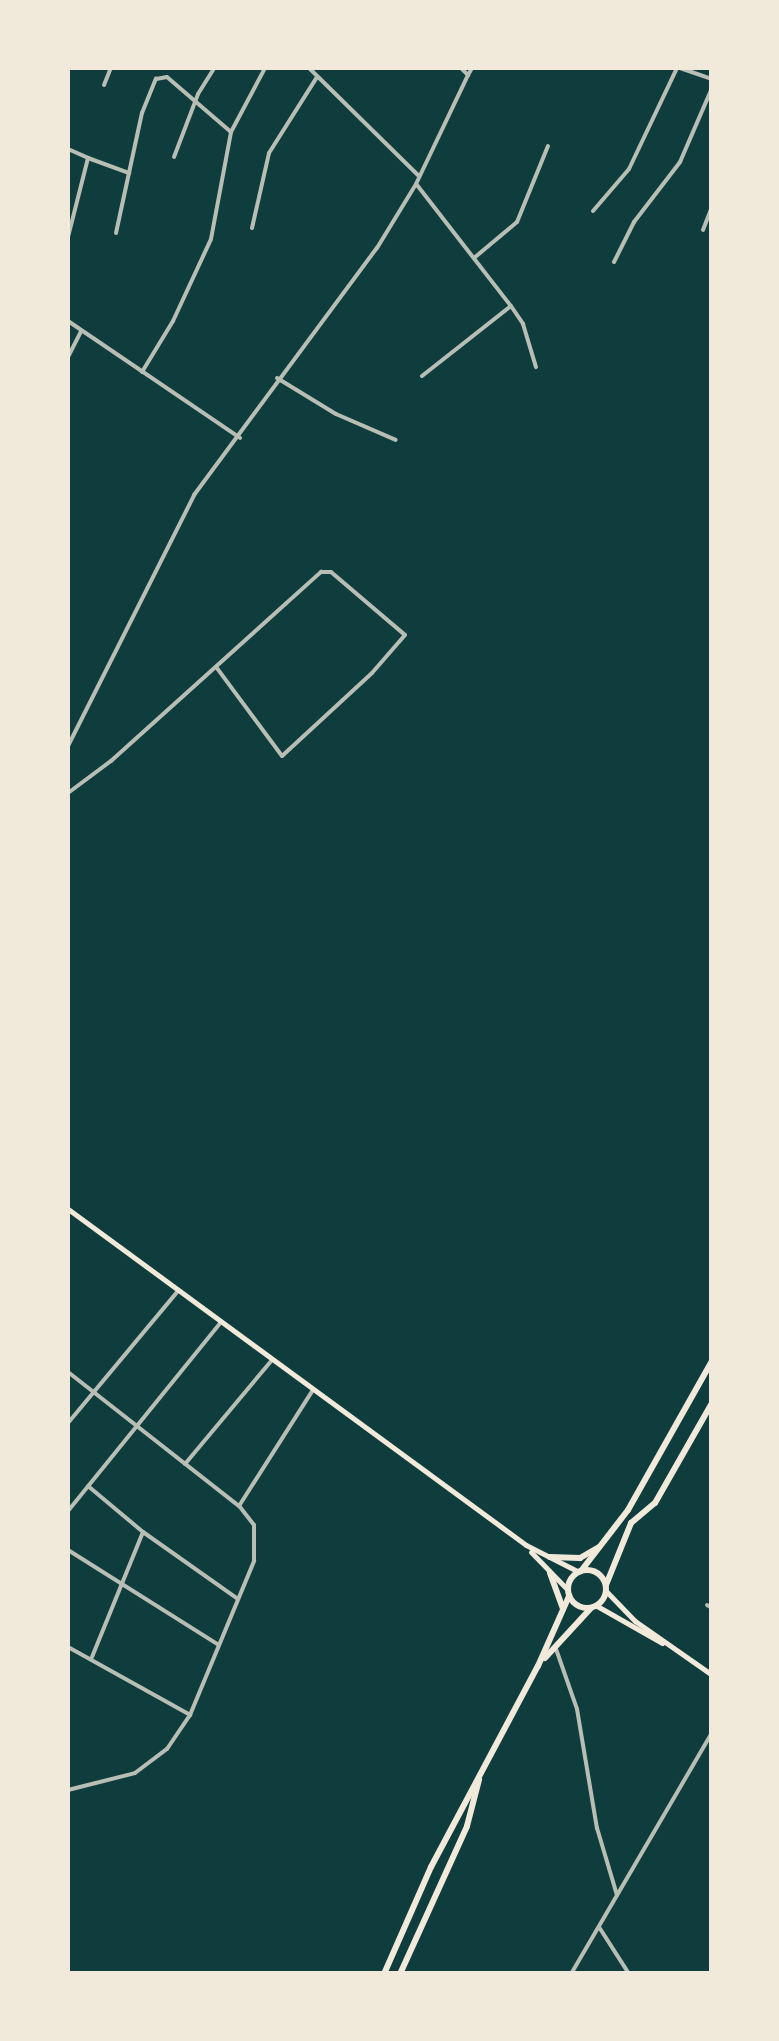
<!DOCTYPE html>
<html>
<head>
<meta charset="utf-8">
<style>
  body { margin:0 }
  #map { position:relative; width:779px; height:2041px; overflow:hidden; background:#0f3d3e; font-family:"Roboto Condensed",sans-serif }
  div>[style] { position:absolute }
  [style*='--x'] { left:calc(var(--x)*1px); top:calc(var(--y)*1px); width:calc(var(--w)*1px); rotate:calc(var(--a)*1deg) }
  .minor>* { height:4px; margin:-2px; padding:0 2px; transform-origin:2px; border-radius:2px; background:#b8beb3 }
  .secondary>* { height:5px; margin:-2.5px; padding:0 2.5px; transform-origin:2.5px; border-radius:2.5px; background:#f1e9da }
  .trunk>* { height:6px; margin:-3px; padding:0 3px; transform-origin:3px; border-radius:3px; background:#f1e9da }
  .trunk>.ring { margin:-3px; padding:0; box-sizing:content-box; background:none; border:6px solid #f1e9da; border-radius:50% }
  span { translate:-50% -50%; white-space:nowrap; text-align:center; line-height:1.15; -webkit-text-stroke:8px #f1e9da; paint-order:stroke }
  .frame { position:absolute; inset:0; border:70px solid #f1e9da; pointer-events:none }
</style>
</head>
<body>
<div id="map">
  <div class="minor">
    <div style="--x:309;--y:68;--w:153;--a:44.5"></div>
    <div style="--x:461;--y:68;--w:10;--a:45"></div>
    <div style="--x:468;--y:75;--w:8;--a:-60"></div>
    <div style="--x:680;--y:68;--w:34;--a:19"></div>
    <div style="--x:104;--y:85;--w:18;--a:-68"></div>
    <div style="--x:68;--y:149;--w:22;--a:24"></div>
    <div style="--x:88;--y:158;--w:81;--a:104.2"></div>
    <div style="--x:174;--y:157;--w:67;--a:-69.1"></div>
    <div style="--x:198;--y:94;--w:31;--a:-58"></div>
    <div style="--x:88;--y:158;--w:44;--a:20.1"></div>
    <div style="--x:417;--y:185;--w:153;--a:52.2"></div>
    <div style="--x:511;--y:306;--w:22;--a:56"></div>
    <div style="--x:523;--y:324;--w:45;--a:73.2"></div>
    <div style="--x:593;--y:211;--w:55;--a:-49.4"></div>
    <div style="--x:629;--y:169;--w:112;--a:-64.6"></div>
    <div style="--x:252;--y:228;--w:77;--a:-77.2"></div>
    <div style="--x:269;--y:153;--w:90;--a:-57.7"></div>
    <div style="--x:703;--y:230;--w:25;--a:-69"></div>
    <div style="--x:116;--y:233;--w:123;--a:-77.8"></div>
    <div style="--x:142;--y:113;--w:37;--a:-68"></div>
    <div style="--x:156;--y:79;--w:11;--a:-10"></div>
    <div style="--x:167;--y:77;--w:84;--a:40.7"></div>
    <div style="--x:231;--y:132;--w:72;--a:-62"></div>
    <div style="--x:474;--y:258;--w:56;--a:-39.9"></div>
    <div style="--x:517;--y:222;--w:82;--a:-67.8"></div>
    <div style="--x:614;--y:262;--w:45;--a:-63.4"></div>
    <div style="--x:634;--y:222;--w:76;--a:-52.5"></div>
    <div style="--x:680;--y:162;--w:81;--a:-66.6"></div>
    <div style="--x:68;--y:321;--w:208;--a:34.2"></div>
    <div style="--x:68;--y:357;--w:29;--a:-63"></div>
    <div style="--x:142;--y:372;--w:60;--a:-58.7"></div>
    <div style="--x:173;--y:321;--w:90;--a:-65.1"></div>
    <div style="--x:211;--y:239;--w:109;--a:-79.4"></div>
    <div style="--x:422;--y:376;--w:113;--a:-38.2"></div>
    <div style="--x:277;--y:378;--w:69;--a:31.4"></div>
    <div style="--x:336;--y:414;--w:65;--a:23.4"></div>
    <div style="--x:68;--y:746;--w:281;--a:-63.3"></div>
    <div style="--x:194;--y:495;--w:307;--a:-53.5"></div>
    <div style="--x:377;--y:248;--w:75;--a:-58.6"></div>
    <div style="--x:416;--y:184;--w:121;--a:-64.5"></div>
    <div style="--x:68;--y:793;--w:54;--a:-36.7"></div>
    <div style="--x:111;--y:761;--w:283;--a:-42"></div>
    <div style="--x:321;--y:572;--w:10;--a:0"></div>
    <div style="--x:331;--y:572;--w:97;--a:40.4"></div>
    <div style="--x:405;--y:635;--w:50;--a:131"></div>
    <div style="--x:372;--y:673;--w:122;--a:137.3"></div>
    <div style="--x:282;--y:756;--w:109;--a:-126.5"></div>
    <div style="--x:68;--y:1372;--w:217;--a:38.1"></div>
    <div style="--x:239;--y:1506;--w:138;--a:-57.5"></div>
    <div style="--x:68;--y:1423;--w:170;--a:-50.2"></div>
    <div style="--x:185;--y:1464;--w:136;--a:-50.1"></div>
    <div style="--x:88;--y:1486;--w:72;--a:39.9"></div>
    <div style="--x:143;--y:1532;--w:116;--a:35.2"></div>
    <div style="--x:68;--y:1511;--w:242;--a:-51"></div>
    <div style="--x:68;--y:1550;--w:178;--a:32.2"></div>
    <div style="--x:707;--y:1605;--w:6;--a:31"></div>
    <div style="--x:68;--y:1647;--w:140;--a:29.1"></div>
    <div style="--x:190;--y:1715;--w:167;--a:-67.4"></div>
    <div style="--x:254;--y:1561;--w:36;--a:-90"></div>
    <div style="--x:254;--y:1525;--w:24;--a:-128"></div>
    <div style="--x:556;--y:1649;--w:64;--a:70.7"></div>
    <div style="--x:577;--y:1709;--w:121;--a:80.5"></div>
    <div style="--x:597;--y:1828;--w:70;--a:73.4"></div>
    <div style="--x:92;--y:1657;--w:135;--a:-67.8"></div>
    <div style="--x:68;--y:1790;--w:69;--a:-14.2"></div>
    <div style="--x:135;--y:1773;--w:40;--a:-37"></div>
    <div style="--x:167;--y:1749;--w:40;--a:-56"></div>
    <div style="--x:599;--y:1927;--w:56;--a:57.4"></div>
    <div style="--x:571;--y:1974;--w:279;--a:-59.7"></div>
  </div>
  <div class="secondary">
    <div style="--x:68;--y:1209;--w:568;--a:36.26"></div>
    <div style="--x:526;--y:1545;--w:59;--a:27"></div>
    <div style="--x:531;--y:1552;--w:53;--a:45.8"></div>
    <div style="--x:606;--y:1591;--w:42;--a:46"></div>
    <div style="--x:635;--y:1621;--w:94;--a:35"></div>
    <div style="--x:597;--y:1606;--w:75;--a:29.6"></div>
  </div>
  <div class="trunk">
    <div style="--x:550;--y:1557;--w:30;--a:2"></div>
    <div style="--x:580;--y:1558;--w:22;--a:-30"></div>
    <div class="ring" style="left:568px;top:1570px;width:32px;height:32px"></div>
    <div style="--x:581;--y:1571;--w:77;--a:-52.4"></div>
    <div style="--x:628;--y:1510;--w:171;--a:-60.6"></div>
    <div style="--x:550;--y:1573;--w:38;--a:70"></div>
    <div style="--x:606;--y:1585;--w:67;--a:-68"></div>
    <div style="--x:631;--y:1523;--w:31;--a:-40"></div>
    <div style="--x:655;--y:1503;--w:115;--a:-60.3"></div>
    <div style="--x:545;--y:1658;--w:68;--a:-47.4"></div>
    <div style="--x:384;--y:1974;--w:117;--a:-66.3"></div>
    <div style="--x:431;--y:1867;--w:228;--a:-62"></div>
    <div style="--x:538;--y:1666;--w:77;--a:-66.1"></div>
    <div style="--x:400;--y:1974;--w:162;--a:-65.6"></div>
    <div style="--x:467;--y:1826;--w:48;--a:-75.4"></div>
  </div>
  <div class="frame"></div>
</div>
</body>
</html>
